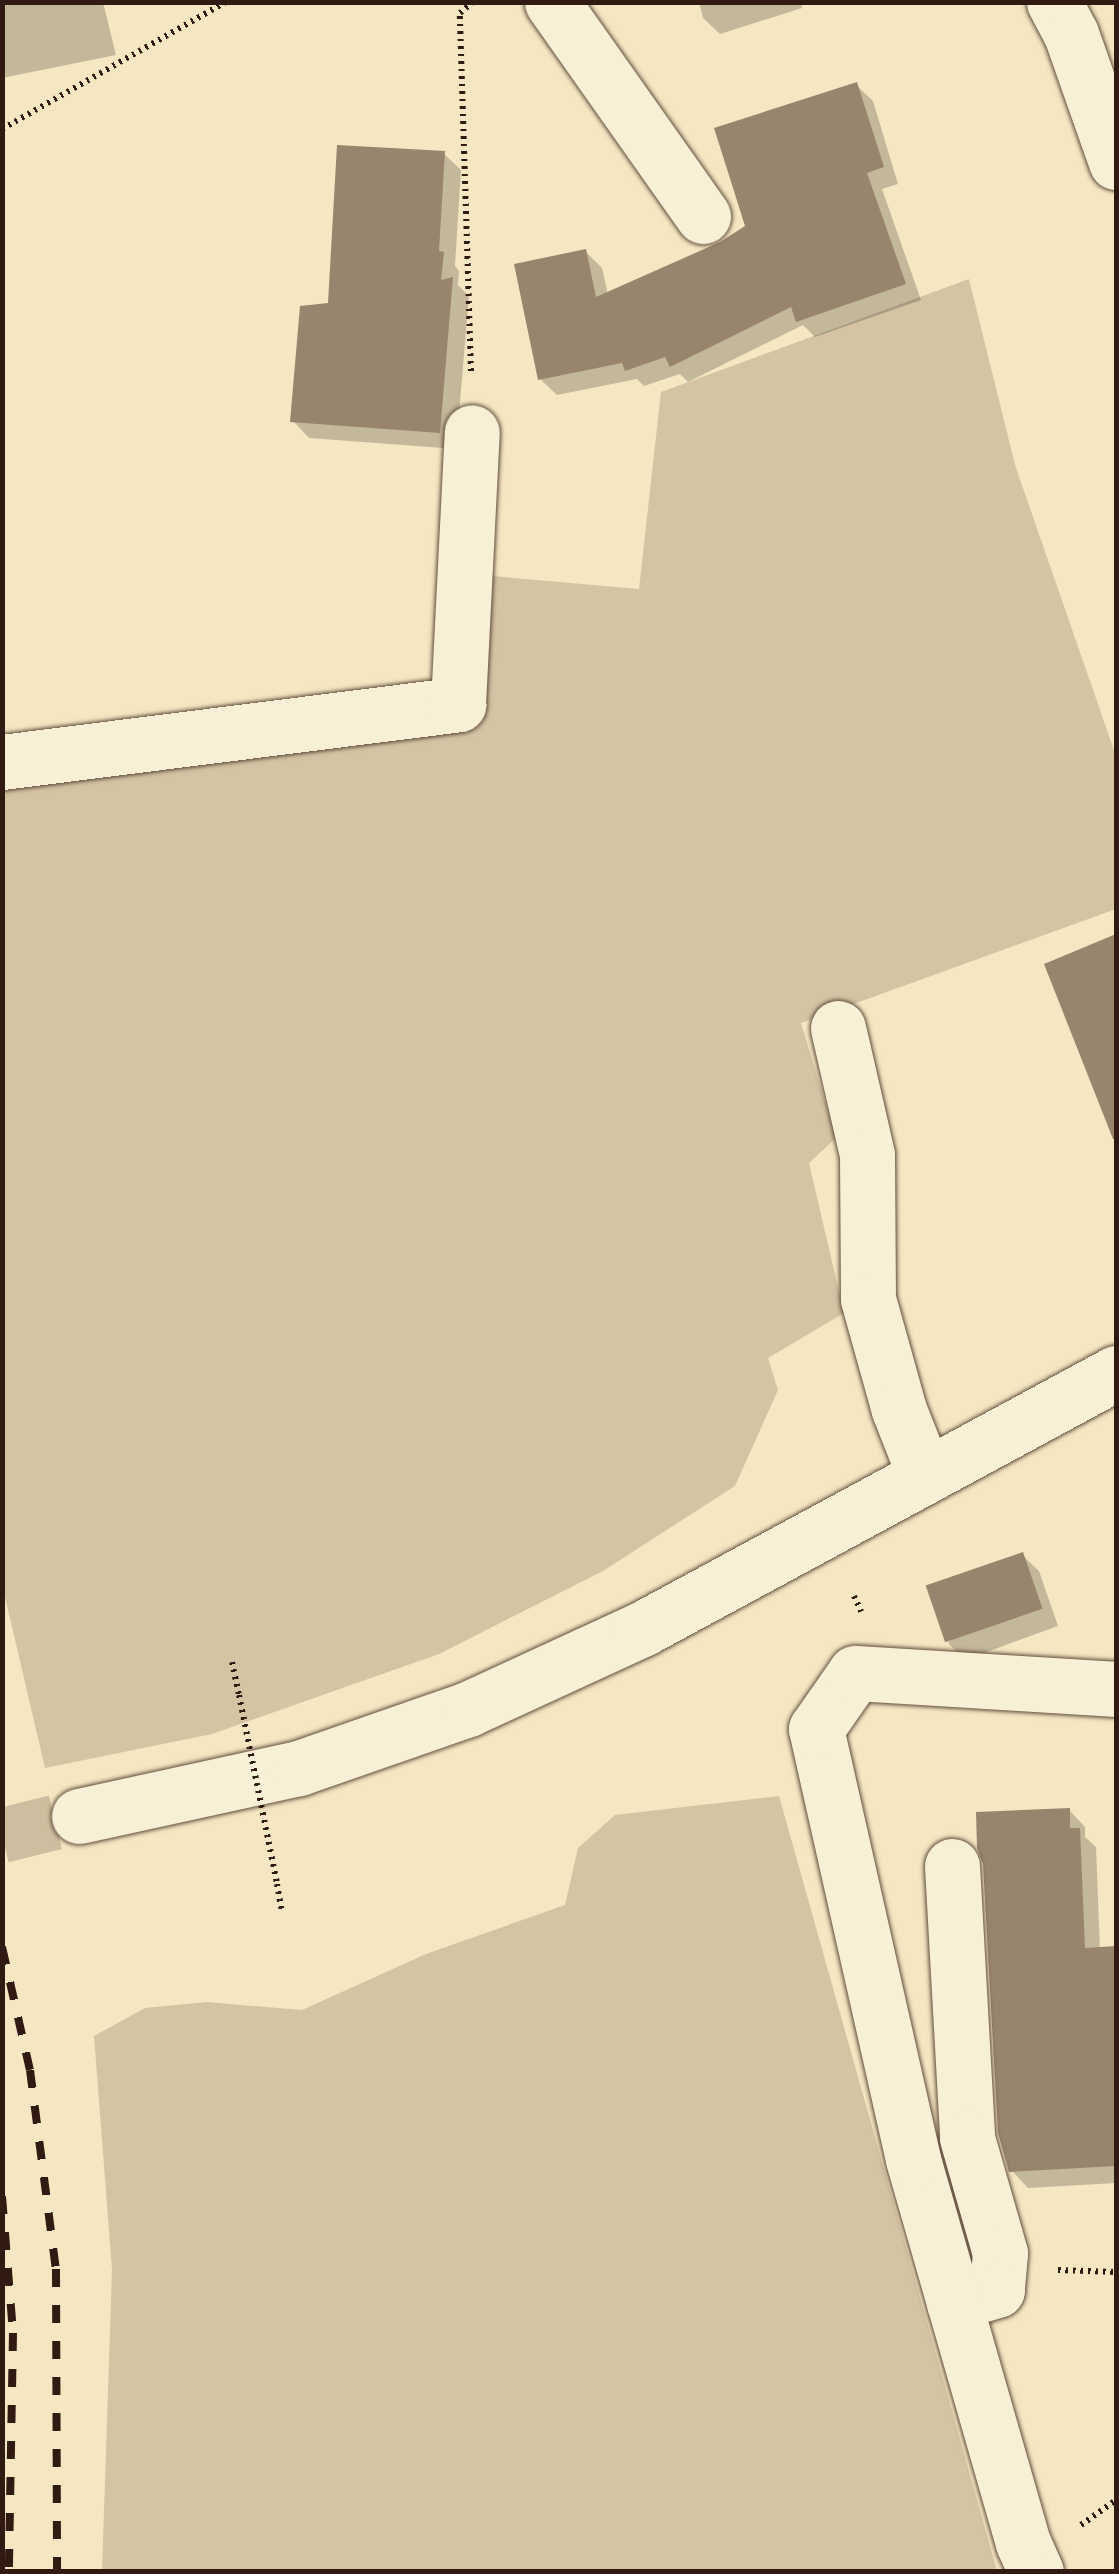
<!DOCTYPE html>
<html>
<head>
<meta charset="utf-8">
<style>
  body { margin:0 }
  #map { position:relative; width:1119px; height:2574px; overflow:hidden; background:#f5e7c2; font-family:"Old Standard TT",serif }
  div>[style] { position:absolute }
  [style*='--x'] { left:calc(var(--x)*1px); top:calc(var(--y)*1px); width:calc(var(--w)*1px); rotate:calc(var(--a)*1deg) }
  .green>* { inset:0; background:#d4c4a4 }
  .shadow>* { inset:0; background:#0003 }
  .building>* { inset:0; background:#97856d; transform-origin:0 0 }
  .minor-tunnel>* { height:55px; margin-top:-27.5px; transform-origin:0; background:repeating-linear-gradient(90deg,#cebe9f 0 55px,transparent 0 83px) }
  .path>* { height:6px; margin-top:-3px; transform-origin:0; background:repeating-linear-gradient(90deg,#311a11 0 2.5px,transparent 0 7.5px) }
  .roads { filter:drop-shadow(0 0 2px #624d3d) drop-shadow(0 0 2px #624d3d) }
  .minor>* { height:55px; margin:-27.5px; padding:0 27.5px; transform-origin:27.5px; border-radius:27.5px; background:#f8efd7 }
  .rail>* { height:8px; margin-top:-4px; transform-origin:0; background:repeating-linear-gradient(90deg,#311a11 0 18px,transparent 0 36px) }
  .path-bridge>* { height:6px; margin-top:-3px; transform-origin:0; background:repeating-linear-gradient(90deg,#311a11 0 2.5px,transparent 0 7.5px) }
  span { translate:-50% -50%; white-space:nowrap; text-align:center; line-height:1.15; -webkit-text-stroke:10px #f8efd7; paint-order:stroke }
  .frame { position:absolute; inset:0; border:5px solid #311a11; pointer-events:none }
</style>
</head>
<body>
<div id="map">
  <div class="green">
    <div style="clip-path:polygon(969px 279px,1015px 465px,1116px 756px,1116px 909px,801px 1023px,836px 1138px,809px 1163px,844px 1313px,768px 1358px,778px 1390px,735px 1486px,603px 1571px,439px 1654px,212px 1734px,45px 1768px,2px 1584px,2px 775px,471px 716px,481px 575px,639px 589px,661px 392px)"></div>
    <div style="clip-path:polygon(779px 1796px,997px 2571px,102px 2571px,112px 2270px,94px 2036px,145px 2008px,207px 2002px,302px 2010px,426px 1954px,565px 1905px,578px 1848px,615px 1815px)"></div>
  </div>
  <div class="shadow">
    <div style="clip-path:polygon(2px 2px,103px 2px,116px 55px,2px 78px)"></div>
    <div style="clip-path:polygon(699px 2px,801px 2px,802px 8px,720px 34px,703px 18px)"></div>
    <div style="clip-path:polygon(856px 85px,873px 101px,898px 184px,882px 189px,921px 300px,815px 337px,803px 325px,688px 382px,680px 374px,644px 386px,637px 379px,557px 395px,540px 379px,586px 252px,602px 268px,608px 295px,721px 244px,748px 227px)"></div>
    <div style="clip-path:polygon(444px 154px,461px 170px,455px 266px,459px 271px,458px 285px,469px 296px,456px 449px,309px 438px,293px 421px,331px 306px)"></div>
    <div style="clip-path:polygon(1116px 937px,1116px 1085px,1106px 1089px,1047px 965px)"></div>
    <div style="clip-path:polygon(1022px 1555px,1039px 1571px,1058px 1626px,965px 1660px,948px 1643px)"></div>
    <div style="clip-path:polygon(1069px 1810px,1085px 1827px,1085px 1837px,1096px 1847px,1100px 1950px,1116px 1949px,1116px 2183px,1028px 2188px,1012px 2171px)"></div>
  </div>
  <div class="building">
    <div style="clip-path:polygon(857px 82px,884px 167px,867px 173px,906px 284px,796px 322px,791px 307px,670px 367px,665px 357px,625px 371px,622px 363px,538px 380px,514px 264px,586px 249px,596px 297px,720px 242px,745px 226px,714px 128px)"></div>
    <div style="clip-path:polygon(337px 145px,445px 151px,439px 251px,444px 252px,441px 280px,453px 277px,440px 433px,290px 422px,300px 306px,328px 303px)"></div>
    <div style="clip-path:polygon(1116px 934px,1116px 1139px,1113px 1139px,1044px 964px)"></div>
    <div style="left:1023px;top:1552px;width:60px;height:103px;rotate:71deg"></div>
    <div style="clip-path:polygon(1070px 1808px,1070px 1828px,1080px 1828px,1085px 1948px,1116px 1946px,1116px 2166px,1009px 2172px,998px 2133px,983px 1864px,977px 1848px,976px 1812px)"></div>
  </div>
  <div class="minor-tunnel">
    <div style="--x:2;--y:1835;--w:79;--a:-13.9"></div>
  </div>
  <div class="path">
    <div style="--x:2;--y:129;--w:257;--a:-29.6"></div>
    <div style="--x:471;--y:371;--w:358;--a:-91.8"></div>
    <div style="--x:460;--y:13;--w:17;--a:-40"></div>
    <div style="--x:854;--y:1596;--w:17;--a:65"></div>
    <div style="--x:232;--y:1662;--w:34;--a:78"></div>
    <div style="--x:277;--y:1884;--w:27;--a:80"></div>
    <div style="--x:1058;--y:2270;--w:58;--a:2"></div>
    <div style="--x:1081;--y:2525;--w:43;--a:-35.5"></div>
  </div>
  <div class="roads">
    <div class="minor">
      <div style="--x:552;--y:2;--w:262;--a:54.8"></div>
      <div style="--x:1054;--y:2;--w:36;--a:62"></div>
      <div style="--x:1071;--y:34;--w:136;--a:70.6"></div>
      <div style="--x:2;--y:762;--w:460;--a:-7.2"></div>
      <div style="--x:458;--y:704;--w:272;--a:-87.1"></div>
      <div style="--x:838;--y:1028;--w:130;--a:77.1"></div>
      <div style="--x:867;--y:1155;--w:144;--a:89.6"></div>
      <div style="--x:868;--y:1299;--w:115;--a:74.4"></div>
      <div style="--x:899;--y:1410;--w:71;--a:68.5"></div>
      <div style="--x:79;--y:1816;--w:225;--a:-12.3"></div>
      <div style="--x:299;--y:1768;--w:179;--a:-19.2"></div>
      <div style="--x:468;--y:1709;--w:192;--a:-24.7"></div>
      <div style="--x:642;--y:1629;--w:539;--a:-28.37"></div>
      <div style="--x:952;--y:1866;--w:272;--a:86.8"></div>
      <div style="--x:967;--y:2138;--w:120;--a:74"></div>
      <div style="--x:1000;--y:2253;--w:37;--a:95"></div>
      <div style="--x:997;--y:2290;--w:45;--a:163.2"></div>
      <div style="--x:1036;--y:2572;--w:32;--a:-114"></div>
      <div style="--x:1023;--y:2543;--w:399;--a:-106"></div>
      <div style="--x:913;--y:2159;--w:441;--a:-102.7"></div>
      <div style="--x:816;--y:1729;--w:68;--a:-55.1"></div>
      <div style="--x:855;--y:1673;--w:261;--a:3.5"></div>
    </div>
  </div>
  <div class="rail">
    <div style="--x:2;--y:1947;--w:126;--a:77.2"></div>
    <div style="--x:30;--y:2070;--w:201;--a:82.6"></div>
    <div style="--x:56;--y:2269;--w:303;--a:89.8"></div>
    <div style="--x:2;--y:2196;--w:137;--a:85.4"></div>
    <div style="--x:13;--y:2333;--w:239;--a:91"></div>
  </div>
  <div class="path-bridge">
    <div style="--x:239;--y:1695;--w:193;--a:78.6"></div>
  </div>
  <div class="frame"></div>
</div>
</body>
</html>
